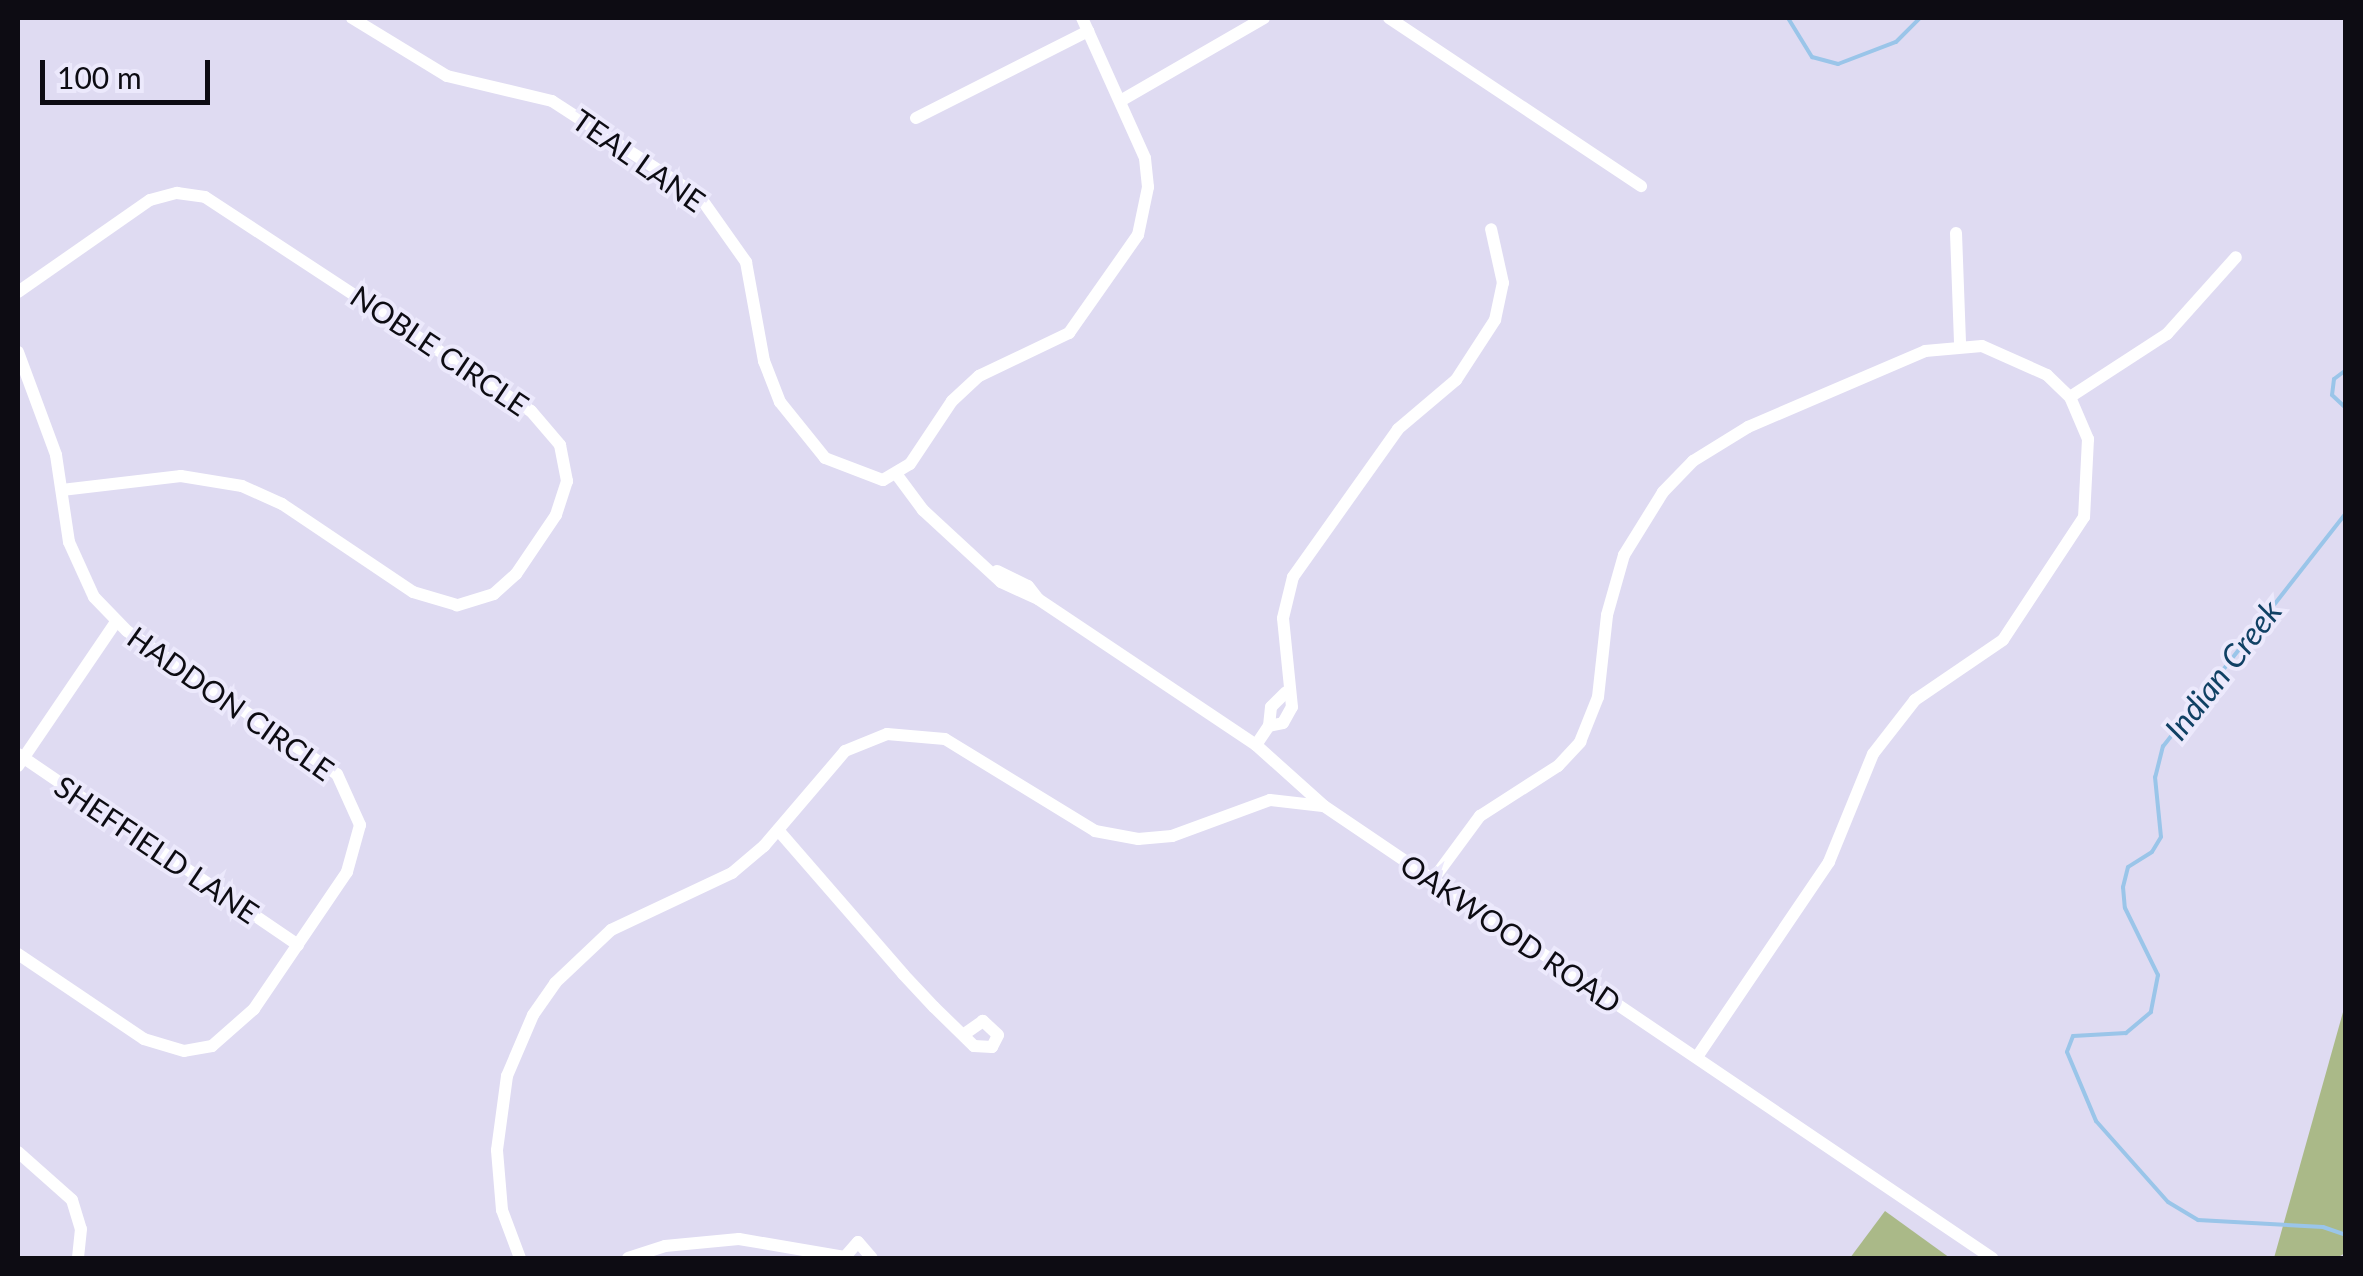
<!DOCTYPE html>
<html>
<head>
<meta charset="utf-8">
<style>
  body { margin:0 }
  #map { position:relative; width:2363px; height:1276px; overflow:hidden; background:#dfdbf2; font-family:Lato,sans-serif }
  div>[style] { position:absolute }
  [style*='--x'] { left:calc(var(--x)*1px); top:calc(var(--y)*1px); width:calc(var(--w)*1px); rotate:calc(var(--a)*1deg) }
  .green>* { inset:0; background:#aab988 }
  .stream>* { height:4px; margin:-2px; padding:0 2px; transform-origin:2px; border-radius:2px; background:#9ac5e9 }
  .minor>* { height:12px; margin:-6px; padding:0 6px; transform-origin:6px; border-radius:6px; background:#fff }
  span { translate:-50% -50%; white-space:nowrap; text-align:center; line-height:1.15; -webkit-text-stroke:8px #ece9fc; paint-order:stroke }
  .street-label { font-size:30px; color:#0d0c13 }
  .water-label { font-size:32px; color:#104164; font-style:italic }
  .frame { position:absolute; inset:0; border:20px solid #0d0c13; pointer-events:none }
  .scale { position:absolute; left:40px; top:60px; width:170px; height:45px; box-sizing:border-box; border:5px solid #0d0c13; border-top:0; padding-left:12px; font-size:30px; line-height:35px; white-space:nowrap; color:#0d0c13; -webkit-text-stroke:8px #ece9fc; paint-order:stroke }
</style>
</head>
<body>
<div id="map">
  <div class="green">
    <div style="clip-path:polygon(2345px 1005px,2345px 1253px,2337px 1258px,2274px 1258px)"></div>
    <div style="clip-path:polygon(1885px 1211px,1950px 1258px,1850px 1258px)"></div>
  </div>
  <div class="stream">
    <div style="--x:1788;--y:18;--w:46;--a:58.4"></div>
    <div style="--x:1812;--y:57;--w:27;--a:15"></div>
    <div style="--x:1838;--y:64;--w:62;--a:-20.8"></div>
    <div style="--x:1896;--y:42;--w:34;--a:-45"></div>
    <div style="--x:2346;--y:370;--w:15;--a:143"></div>
    <div style="--x:2334;--y:379;--w:16;--a:97"></div>
    <div style="--x:2332;--y:395;--w:19;--a:43"></div>
    <div style="--x:2346;--y:513;--w:296;--a:128.1"></div>
    <div style="--x:2163;--y:746;--w:32;--a:104"></div>
    <div style="--x:2155;--y:777;--w:60;--a:84.3"></div>
    <div style="--x:2161;--y:837;--w:17;--a:121"></div>
    <div style="--x:2152;--y:852;--w:28;--a:148"></div>
    <div style="--x:2128;--y:867;--w:21;--a:104"></div>
    <div style="--x:2123;--y:887;--w:21;--a:85"></div>
    <div style="--x:2125;--y:908;--w:75;--a:63.8"></div>
    <div style="--x:2158;--y:975;--w:38;--a:101"></div>
    <div style="--x:2151;--y:1012;--w:33;--a:140"></div>
    <div style="--x:2126;--y:1033;--w:53;--a:176.8"></div>
    <div style="--x:2073;--y:1036;--w:17;--a:111"></div>
    <div style="--x:2067;--y:1052;--w:75;--a:67.2"></div>
    <div style="--x:2096;--y:1121;--w:108;--a:48.4"></div>
    <div style="--x:2168;--y:1202;--w:35;--a:31"></div>
    <div style="--x:2198;--y:1220;--w:125;--a:3.2"></div>
    <div style="--x:2323;--y:1227;--w:24;--a:19"></div>
  </div>
  <div class="minor">
    <div style="--x:352;--y:18;--w:111;--a:31.4"></div>
    <div style="--x:447;--y:76;--w:108;--a:13.4"></div>
    <div style="--x:552;--y:101;--w:176;--a:33"></div>
    <div style="--x:700;--y:197;--w:80;--a:54.7"></div>
    <div style="--x:746;--y:262;--w:101;--a:79.7"></div>
    <div style="--x:764;--y:361;--w:44;--a:68.7"></div>
    <div style="--x:780;--y:402;--w:72;--a:51.2"></div>
    <div style="--x:825;--y:458;--w:62;--a:20.8"></div>
    <div style="--x:883;--y:480;--w:31;--a:-31"></div>
    <div style="--x:910;--y:464;--w:76;--a:-56.3"></div>
    <div style="--x:952;--y:401;--w:37;--a:-43"></div>
    <div style="--x:979;--y:376;--w:100;--a:-25.5"></div>
    <div style="--x:1069;--y:333;--w:120;--a:-54.9"></div>
    <div style="--x:1138;--y:235;--w:49;--a:-78.2"></div>
    <div style="--x:1148;--y:187;--w:29;--a:-96"></div>
    <div style="--x:1145;--y:158;--w:154;--a:-114.2"></div>
    <div style="--x:1389;--y:18;--w:303;--a:33.7"></div>
    <div style="--x:1122;--y:100;--w:164;--a:-30"></div>
    <div style="--x:916;--y:118;--w:193;--a:-26.8"></div>
    <div style="--x:1956;--y:233;--w:111;--a:87.9"></div>
    <div style="--x:18;--y:292;--w:161;--a:-34.9"></div>
    <div style="--x:150;--y:200;--w:28;--a:-15"></div>
    <div style="--x:177;--y:193;--w:28;--a:8"></div>
    <div style="--x:205;--y:197;--w:390;--a:33.3"></div>
    <div style="--x:531;--y:411;--w:45;--a:49.5"></div>
    <div style="--x:560;--y:445;--w:37;--a:79"></div>
    <div style="--x:567;--y:481;--w:36;--a:108"></div>
    <div style="--x:556;--y:515;--w:71;--a:124.1"></div>
    <div style="--x:516;--y:574;--w:30;--a:138"></div>
    <div style="--x:494;--y:594;--w:39;--a:163"></div>
    <div style="--x:457;--y:605;--w:46;--a:-163.5"></div>
    <div style="--x:413;--y:592;--w:158;--a:-146.1"></div>
    <div style="--x:282;--y:504;--w:44;--a:-155.8"></div>
    <div style="--x:242;--y:486;--w:62;--a:-170.7"></div>
    <div style="--x:181;--y:476;--w:120;--a:173.3"></div>
    <div style="--x:18;--y:352;--w:110;--a:69.7"></div>
    <div style="--x:56;--y:455;--w:88;--a:81.5"></div>
    <div style="--x:69;--y:542;--w:60;--a:65.6"></div>
    <div style="--x:94;--y:597;--w:47;--a:45.9"></div>
    <div style="--x:127;--y:631;--w:254;--a:34.3"></div>
    <div style="--x:337;--y:774;--w:56;--a:65.7"></div>
    <div style="--x:360;--y:825;--w:49;--a:105.5"></div>
    <div style="--x:347;--y:872;--w:166;--a:124.2"></div>
    <div style="--x:254;--y:1009;--w:56;--a:138.6"></div>
    <div style="--x:212;--y:1046;--w:28;--a:170"></div>
    <div style="--x:184;--y:1051;--w:42;--a:-163.3"></div>
    <div style="--x:144;--y:1039;--w:152;--a:-146"></div>
    <div style="--x:2070;--y:397;--w:116;--a:-33"></div>
    <div style="--x:2167;--y:334;--w:103;--a:-48.1"></div>
    <div style="--x:897;--y:475;--w:44;--a:53.4"></div>
    <div style="--x:923;--y:510;--w:106;--a:42.7"></div>
    <div style="--x:1001;--y:582;--w:41;--a:24.7"></div>
    <div style="--x:997;--y:571;--w:34;--a:26"></div>
    <div style="--x:1028;--y:586;--w:16;--a:52"></div>
    <div style="--x:1038;--y:599;--w:262;--a:33.8"></div>
    <div style="--x:1256;--y:745;--w:91;--a:41.9"></div>
    <div style="--x:1324;--y:806;--w:807;--a:34.08"></div>
    <div style="--x:1269;--y:726;--w:14;--a:-12"></div>
    <div style="--x:1283;--y:723;--w:18;--a:-61"></div>
    <div style="--x:1292;--y:707;--w:89;--a:-95.8"></div>
    <div style="--x:1283;--y:618;--w:42;--a:-76.3"></div>
    <div style="--x:1293;--y:577;--w:181;--a:-54.6"></div>
    <div style="--x:1398;--y:429;--w:76;--a:-40.2"></div>
    <div style="--x:1456;--y:380;--w:72;--a:-57"></div>
    <div style="--x:1495;--y:320;--w:38;--a:-78"></div>
    <div style="--x:1503;--y:283;--w:55;--a:-102.5"></div>
    <div style="--x:1256;--y:745;--w:23;--a:-56"></div>
    <div style="--x:1269;--y:726;--w:19;--a:-84"></div>
    <div style="--x:1271;--y:707;--w:21;--a:-45"></div>
    <div style="--x:18;--y:754;--w:339;--a:34.3"></div>
    <div style="--x:18;--y:766;--w:174;--a:-55.8"></div>
    <div style="--x:778;--y:830;--w:191;--a:49"></div>
    <div style="--x:903;--y:974;--w:45;--a:46.8"></div>
    <div style="--x:934;--y:1007;--w:56;--a:44.3"></div>
    <div style="--x:974;--y:1046;--w:18;--a:3"></div>
    <div style="--x:992;--y:1047;--w:13;--a:-63"></div>
    <div style="--x:998;--y:1035;--w:21;--a:-137"></div>
    <div style="--x:983;--y:1021;--w:24;--a:145"></div>
    <div style="--x:1432;--y:881;--w:81;--a:-53.6"></div>
    <div style="--x:1480;--y:816;--w:93;--a:-32.7"></div>
    <div style="--x:1558;--y:766;--w:33;--a:-47"></div>
    <div style="--x:1580;--y:742;--w:48;--a:-68.2"></div>
    <div style="--x:1598;--y:697;--w:82;--a:-83.7"></div>
    <div style="--x:1607;--y:615;--w:62;--a:-74.2"></div>
    <div style="--x:1624;--y:555;--w:74;--a:-58.2"></div>
    <div style="--x:1663;--y:492;--w:43;--a:-45.9"></div>
    <div style="--x:1693;--y:461;--w:65;--a:-31.7"></div>
    <div style="--x:1748;--y:427;--w:193;--a:-23.2"></div>
    <div style="--x:1925;--y:351;--w:57;--a:-5"></div>
    <div style="--x:1982;--y:346;--w:71;--a:24"></div>
    <div style="--x:2047;--y:375;--w:32;--a:44"></div>
    <div style="--x:2070;--y:397;--w:46;--a:66.8"></div>
    <div style="--x:2088;--y:439;--w:78;--a:92.9"></div>
    <div style="--x:2084;--y:517;--w:147;--a:123.4"></div>
    <div style="--x:2003;--y:640;--w:107;--a:145.7"></div>
    <div style="--x:1915;--y:700;--w:68;--a:127.9"></div>
    <div style="--x:1873;--y:754;--w:117;--a:112.2"></div>
    <div style="--x:1829;--y:862;--w:235;--a:124.1"></div>
    <div style="--x:18;--y:1152;--w:72;--a:41.6"></div>
    <div style="--x:72;--y:1200;--w:30;--a:73"></div>
    <div style="--x:81;--y:1229;--w:29;--a:96"></div>
    <div style="--x:520;--y:1258;--w:51;--a:-110.6"></div>
    <div style="--x:502;--y:1210;--w:60;--a:-94.8"></div>
    <div style="--x:497;--y:1150;--w:75;--a:-82.3"></div>
    <div style="--x:507;--y:1076;--w:66;--a:-66.9"></div>
    <div style="--x:533;--y:1015;--w:39;--a:-55"></div>
    <div style="--x:555;--y:983;--w:77;--a:-43.4"></div>
    <div style="--x:611;--y:930;--w:134;--a:-25.2"></div>
    <div style="--x:732;--y:873;--w:42;--a:-40.2"></div>
    <div style="--x:764;--y:846;--w:125;--a:-49.5"></div>
    <div style="--x:845;--y:751;--w:45;--a:-22"></div>
    <div style="--x:887;--y:734;--w:58;--a:4.9"></div>
    <div style="--x:945;--y:739;--w:176;--a:31.5"></div>
    <div style="--x:1095;--y:831;--w:44;--a:10.5"></div>
    <div style="--x:1138;--y:839;--w:34;--a:-5"></div>
    <div style="--x:1172;--y:836;--w:104;--a:-20.2"></div>
    <div style="--x:1270;--y:800;--w:53;--a:6.5"></div>
    <div style="--x:628;--y:1258;--w:39;--a:-18"></div>
    <div style="--x:665;--y:1246;--w:74;--a:-5.4"></div>
    <div style="--x:739;--y:1239;--w:107;--a:9.7"></div>
    <div style="--x:844;--y:1258;--w:21;--a:-49"></div>
    <div style="--x:858;--y:1242;--w:21;--a:49"></div>
  </div>
  <div class="street-label">
    <span style="left:639px;top:160px;rotate:35deg">TEAL LANE</span>
    <span style="left:440px;top:350px;rotate:34deg">NOBLE CIRCLE</span>
    <span style="left:231px;top:703px;rotate:35deg">HADDON CIRCLE</span>
    <span style="left:157px;top:849px;rotate:34deg">SHEFFIELD LANE</span>
    <span style="left:1511px;top:933px;rotate:34deg">OAKWOOD ROAD</span>
  </div>
  <div class="water-label">
    <span style="left:2223px;top:670px;rotate:-52deg">Indian Creek</span>
  </div>
  <div class="frame"></div>
  <div class="scale">100 m</div>
</div>
</body>
</html>
